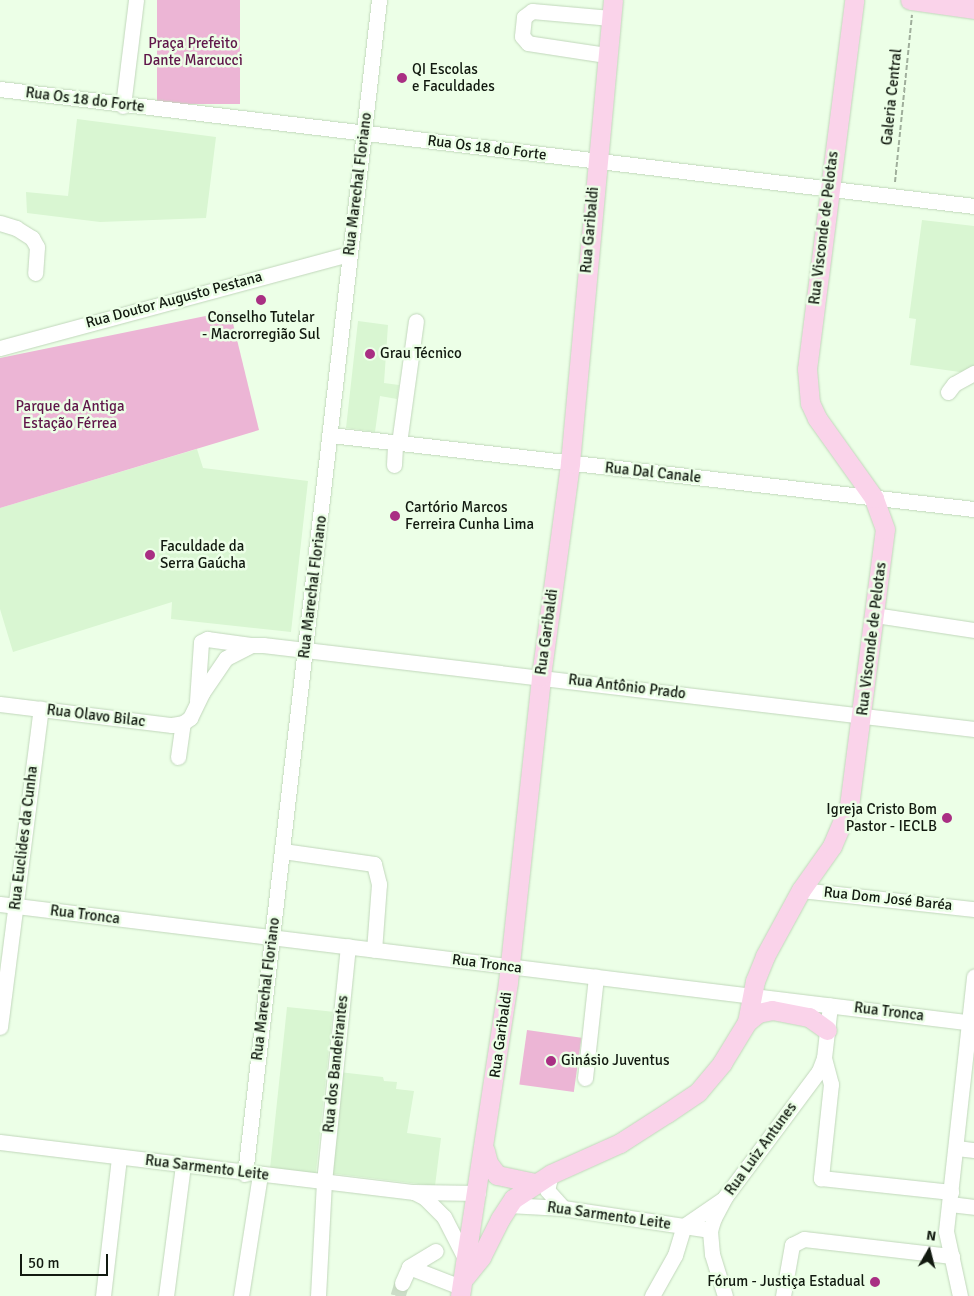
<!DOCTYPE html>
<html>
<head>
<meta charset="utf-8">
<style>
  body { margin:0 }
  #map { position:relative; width:974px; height:1296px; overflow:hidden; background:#ecffe7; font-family:Signika,sans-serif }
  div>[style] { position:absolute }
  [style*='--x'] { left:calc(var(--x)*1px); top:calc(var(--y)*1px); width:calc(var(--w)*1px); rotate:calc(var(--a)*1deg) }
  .built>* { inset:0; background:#d9f6d2; transform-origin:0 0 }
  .green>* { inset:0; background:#ecb5d5; transform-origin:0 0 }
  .minor-tunnel>* { height:15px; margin-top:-7.5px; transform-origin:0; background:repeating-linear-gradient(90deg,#cbddc7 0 15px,transparent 0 23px) }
  .path>* { height:2px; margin-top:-1px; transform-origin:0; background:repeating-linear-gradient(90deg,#9fae9b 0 5px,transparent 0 7.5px) }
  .roads { filter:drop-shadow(0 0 1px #c1d7bb) drop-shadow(0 0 1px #c1d7bb) }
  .minor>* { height:15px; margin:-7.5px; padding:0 7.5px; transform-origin:7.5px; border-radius:7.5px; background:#fff }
  .major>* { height:19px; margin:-9.5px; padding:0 9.5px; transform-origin:9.5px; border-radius:9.5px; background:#fad3ea }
  .dots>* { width:14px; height:14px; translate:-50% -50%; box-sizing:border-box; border:2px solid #ecffe7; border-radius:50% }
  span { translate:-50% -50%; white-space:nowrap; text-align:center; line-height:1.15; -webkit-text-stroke:5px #ecffe7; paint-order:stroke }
  .park-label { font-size:15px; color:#60164a }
  .poi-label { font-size:15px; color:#121a10 }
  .left { translate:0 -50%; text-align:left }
  .right { translate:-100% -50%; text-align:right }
  .street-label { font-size:15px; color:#121a10 }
  .north { position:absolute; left:904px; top:1226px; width:50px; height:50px; -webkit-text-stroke:4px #ecffe7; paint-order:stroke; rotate:8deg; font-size:14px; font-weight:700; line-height:20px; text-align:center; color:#121a10 }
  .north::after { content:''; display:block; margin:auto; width:18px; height:22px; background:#121a10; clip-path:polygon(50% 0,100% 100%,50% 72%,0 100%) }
  .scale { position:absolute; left:20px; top:1254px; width:88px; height:22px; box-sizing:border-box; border:2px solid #121a10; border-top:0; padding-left:6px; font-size:15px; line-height:18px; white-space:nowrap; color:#121a10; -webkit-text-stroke:4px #ecffe7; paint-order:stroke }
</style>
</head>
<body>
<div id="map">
  <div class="built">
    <div style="clip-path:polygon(77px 119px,216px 137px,206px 218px,100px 222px,27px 213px,26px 192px,68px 196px)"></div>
    <div style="clip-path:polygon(922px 220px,974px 226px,974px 374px,910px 365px,916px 319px,909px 318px)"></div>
    <div style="clip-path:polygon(358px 321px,388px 325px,384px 383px,399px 385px,397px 399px,380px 396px,375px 432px,346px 428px)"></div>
    <div style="clip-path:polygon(197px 449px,203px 468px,308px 481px,291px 632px,171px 619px,172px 602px,13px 652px,0 609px,0 508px)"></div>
    <div style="left:287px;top:1007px;width:46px;height:163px;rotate:6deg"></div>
    <div style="clip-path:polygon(339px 1072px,383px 1077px,384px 1081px,397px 1082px,396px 1089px,414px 1091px,407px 1133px,441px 1138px,435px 1186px,328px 1173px)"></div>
  </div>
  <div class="green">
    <div style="left:157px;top:0;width:83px;height:104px"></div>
    <div style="clip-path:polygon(230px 311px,259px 430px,0 508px,0 358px)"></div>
    <div style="left:527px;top:1030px;width:55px;height:55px;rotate:8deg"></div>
  </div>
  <div class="minor-tunnel">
    <div style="--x:398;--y:1296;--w:14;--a:-73"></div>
  </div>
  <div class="path">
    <div style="--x:895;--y:182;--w:168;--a:-84.2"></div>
  </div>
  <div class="roads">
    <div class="minor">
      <div style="--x:606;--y:55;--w:79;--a:-171.3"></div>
      <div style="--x:528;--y:43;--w:9;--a:-131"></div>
      <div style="--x:522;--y:36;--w:19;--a:-84"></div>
      <div style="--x:524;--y:17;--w:10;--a:-37"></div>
      <div style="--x:532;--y:11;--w:79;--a:5.1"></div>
      <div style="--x:0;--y:89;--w:981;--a:6.85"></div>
      <div style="--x:123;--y:106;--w:107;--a:-83"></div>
      <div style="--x:0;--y:223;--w:17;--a:17"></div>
      <div style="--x:16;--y:228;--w:19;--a:32"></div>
      <div style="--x:32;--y:238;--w:10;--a:61"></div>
      <div style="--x:37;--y:247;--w:26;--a:94"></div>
      <div style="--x:0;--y:348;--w:361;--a:-15.1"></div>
      <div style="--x:948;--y:392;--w:10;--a:-53"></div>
      <div style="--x:954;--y:384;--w:23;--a:-29"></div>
      <div style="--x:331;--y:435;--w:647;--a:6.57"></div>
      <div style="--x:399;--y:443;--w:123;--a:-82.1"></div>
      <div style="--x:394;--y:465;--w:22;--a:-87"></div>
      <div style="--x:875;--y:615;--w:100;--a:8.6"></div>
      <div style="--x:197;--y:701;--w:59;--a:-86.1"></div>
      <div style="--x:201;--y:642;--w:7;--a:-27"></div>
      <div style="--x:207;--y:639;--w:44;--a:7.8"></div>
      <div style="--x:0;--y:704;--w:173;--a:7"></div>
      <div style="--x:172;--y:725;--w:11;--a:-10"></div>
      <div style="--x:183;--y:723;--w:9;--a:-36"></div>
      <div style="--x:190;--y:718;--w:28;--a:-64"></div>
      <div style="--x:202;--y:693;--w:42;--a:-55.6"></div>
      <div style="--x:226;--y:658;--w:28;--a:-27"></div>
      <div style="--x:251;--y:645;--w:12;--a:0"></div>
      <div style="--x:263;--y:645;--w:716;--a:6.74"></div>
      <div style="--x:178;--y:757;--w:34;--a:-82"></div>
      <div style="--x:283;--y:851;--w:92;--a:8.1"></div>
      <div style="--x:374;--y:864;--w:21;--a:76"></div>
      <div style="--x:379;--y:884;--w:66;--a:94.3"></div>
      <div style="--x:801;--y:890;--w:174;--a:6.3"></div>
      <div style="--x:0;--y:904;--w:981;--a:6.97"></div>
      <div style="--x:0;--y:1027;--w:321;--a:-82.7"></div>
      <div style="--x:824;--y:1058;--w:27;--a:75"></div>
      <div style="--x:831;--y:1084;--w:95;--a:96.1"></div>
      <div style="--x:821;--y:1178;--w:131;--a:6.1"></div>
      <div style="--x:585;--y:1078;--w:102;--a:-83.8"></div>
      <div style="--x:0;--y:1142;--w:417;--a:6.9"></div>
      <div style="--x:414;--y:1192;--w:64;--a:0.9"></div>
      <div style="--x:957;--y:1148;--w:17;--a:7"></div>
      <div style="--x:245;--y:1174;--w:1182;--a:-83.49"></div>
      <div style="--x:551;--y:1174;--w:16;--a:104"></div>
      <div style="--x:547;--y:1190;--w:24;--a:48"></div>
      <div style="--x:414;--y:1192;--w:11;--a:27"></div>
      <div style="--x:424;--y:1197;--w:28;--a:45"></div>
      <div style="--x:444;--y:1217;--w:48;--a:62.9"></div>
      <div style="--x:950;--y:1204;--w:24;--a:7"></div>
      <div style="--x:508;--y:1205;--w:55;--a:3.1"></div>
      <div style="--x:563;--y:1208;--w:149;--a:8.5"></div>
      <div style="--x:409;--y:1267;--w:31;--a:-31"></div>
      <div style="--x:402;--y:1283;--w:17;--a:-66"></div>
      <div style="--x:409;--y:1267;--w:58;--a:21.3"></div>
      <div style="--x:103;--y:1296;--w:140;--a:-83.4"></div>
      <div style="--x:166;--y:1296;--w:132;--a:-82.6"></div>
      <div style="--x:241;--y:1296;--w:122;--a:-81.1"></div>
      <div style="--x:318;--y:1296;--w:114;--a:-87"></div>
      <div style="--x:324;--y:1182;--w:237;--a:-84.2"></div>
      <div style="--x:652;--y:1296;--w:47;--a:-60.7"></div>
      <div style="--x:675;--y:1255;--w:30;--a:-73"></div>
      <div style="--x:684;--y:1226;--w:46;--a:-34.4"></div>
      <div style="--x:725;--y:1296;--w:44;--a:-107.2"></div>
      <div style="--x:712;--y:1254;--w:24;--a:-95"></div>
      <div style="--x:710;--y:1230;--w:13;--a:-72"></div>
      <div style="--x:714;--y:1218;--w:24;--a:-62"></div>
      <div style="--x:725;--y:1197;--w:157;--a:-53.3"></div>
      <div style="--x:819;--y:1071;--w:14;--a:-69"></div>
      <div style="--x:824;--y:1058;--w:53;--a:-83.5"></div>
      <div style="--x:783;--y:1296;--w:52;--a:-80"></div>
      <div style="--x:792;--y:1245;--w:13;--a:-27"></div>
      <div style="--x:804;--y:1239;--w:149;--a:6.6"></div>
      <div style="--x:960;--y:1296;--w:66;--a:-102.2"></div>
      <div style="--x:946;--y:1231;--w:256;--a:-83.7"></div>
    </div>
    <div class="major">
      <div style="--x:910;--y:0;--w:65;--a:8"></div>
      <div style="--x:747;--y:1022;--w:14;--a:-39"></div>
      <div style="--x:758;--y:1013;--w:14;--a:-12"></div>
      <div style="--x:772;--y:1010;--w:38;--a:11"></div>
      <div style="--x:809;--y:1017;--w:22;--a:36"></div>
      <div style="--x:485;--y:1151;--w:12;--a:76"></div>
      <div style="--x:488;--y:1163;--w:15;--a:53"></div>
      <div style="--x:497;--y:1175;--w:40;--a:12"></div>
      <div style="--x:465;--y:1277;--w:26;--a:-51"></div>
      <div style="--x:481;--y:1257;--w:42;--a:-63.4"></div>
      <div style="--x:500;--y:1219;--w:24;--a:-57"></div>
      <div style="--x:513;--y:1199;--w:45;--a:-33.3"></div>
      <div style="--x:551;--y:1174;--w:76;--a:-24.2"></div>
      <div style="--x:620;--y:1143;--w:56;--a:-32.6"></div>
      <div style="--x:667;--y:1113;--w:37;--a:-34"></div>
      <div style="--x:698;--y:1092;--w:38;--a:-50"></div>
      <div style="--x:722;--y:1063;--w:48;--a:-58.6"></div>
      <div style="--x:747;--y:1022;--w:42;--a:-79"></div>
      <div style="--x:755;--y:981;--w:27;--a:-68"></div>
      <div style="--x:765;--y:956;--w:75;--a:-61.4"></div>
      <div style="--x:801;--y:890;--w:54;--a:-54.8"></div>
      <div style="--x:832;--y:846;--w:43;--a:-67"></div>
      <div style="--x:849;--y:806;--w:279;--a:-82.6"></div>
      <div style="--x:885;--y:529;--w:33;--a:-110"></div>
      <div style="--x:874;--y:498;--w:98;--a:-125.5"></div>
      <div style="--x:817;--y:418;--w:17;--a:-115"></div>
      <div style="--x:810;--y:403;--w:34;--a:-95"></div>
      <div style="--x:807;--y:369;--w:372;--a:-82.7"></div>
      <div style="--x:460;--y:1296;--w:318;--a:-81.3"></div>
      <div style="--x:508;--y:982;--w:308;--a:-83.8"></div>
      <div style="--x:541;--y:676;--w:215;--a:-82.2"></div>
      <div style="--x:570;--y:463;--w:465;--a:-84.7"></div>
    </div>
  </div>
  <div class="dots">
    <div style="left:402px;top:78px;background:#a92f83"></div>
    <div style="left:261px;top:300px;background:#a92f83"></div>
    <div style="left:370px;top:354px;background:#a92f83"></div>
    <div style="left:395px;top:516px;background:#a92f83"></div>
    <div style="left:150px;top:555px;background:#a92f83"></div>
    <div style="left:947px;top:818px;background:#a92f83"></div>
    <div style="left:551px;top:1061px;background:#a92f83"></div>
    <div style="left:875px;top:1282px;background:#a92f83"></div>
  </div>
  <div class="park-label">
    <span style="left:193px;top:52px">Praça Prefeito<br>Dante Marcucci</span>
    <span style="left:70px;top:415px">Parque da Antiga<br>Estação Férrea</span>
  </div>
  <div class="poi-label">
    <span class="left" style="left:412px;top:78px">QI Escolas<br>e Faculdades</span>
    <span style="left:261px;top:326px">Conselho Tutelar<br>- Macrorregião Sul</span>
    <span class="left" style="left:380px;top:354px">Grau Técnico</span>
    <span class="left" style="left:405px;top:516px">Cartório Marcos<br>Ferreira Cunha Lima</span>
    <span class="left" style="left:160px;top:555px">Faculdade da<br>Serra Gaúcha</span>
    <span class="right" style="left:937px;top:818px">Igreja Cristo Bom<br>Pastor - IECLB</span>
    <span class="left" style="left:561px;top:1061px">Ginásio Juventus</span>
    <span class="right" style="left:865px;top:1282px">Fórum - Justiça Estadual</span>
  </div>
  <div class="street-label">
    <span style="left:892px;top:97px;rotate:-84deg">Galeria Central</span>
    <span style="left:85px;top:100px;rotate:7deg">Rua Os 18 do Forte</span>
    <span style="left:487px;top:148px;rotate:7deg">Rua Os 18 do Forte</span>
    <span style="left:358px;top:184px;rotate:-83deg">Rua Marechal Floriano</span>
    <span style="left:824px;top:228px;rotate:-83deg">Rua Visconde de Pelotas</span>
    <span style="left:590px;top:230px;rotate:-85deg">Rua Garibaldi</span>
    <span style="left:174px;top:300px;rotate:-15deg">Rua Doutor Augusto Pestana</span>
    <span style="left:653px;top:473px;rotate:6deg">Rua Dal Canale</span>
    <span style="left:313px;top:587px;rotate:-83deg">Rua Marechal Floriano</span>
    <span style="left:547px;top:632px;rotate:-82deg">Rua Garibaldi</span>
    <span style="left:872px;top:639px;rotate:-83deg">Rua Visconde de Pelotas</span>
    <span style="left:627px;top:687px;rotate:7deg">Rua Antônio Prado</span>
    <span style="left:96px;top:716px;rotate:7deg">Rua Olavo Bilac</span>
    <span style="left:24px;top:838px;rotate:-83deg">Rua Euclides da Cunha</span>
    <span style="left:888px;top:899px;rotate:6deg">Rua Dom José Baréa</span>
    <span style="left:85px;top:915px;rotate:7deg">Rua Tronca</span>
    <span style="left:487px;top:964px;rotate:7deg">Rua Tronca</span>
    <span style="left:266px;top:989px;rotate:-83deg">Rua Marechal Floriano</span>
    <span style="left:889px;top:1012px;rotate:7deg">Rua Tronca</span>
    <span style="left:501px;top:1035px;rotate:-82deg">Rua Garibaldi</span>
    <span style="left:336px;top:1064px;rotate:-84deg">Rua dos Bandeirantes</span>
    <span style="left:761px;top:1149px;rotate:-54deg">Rua Luiz Antunes</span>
    <span style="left:207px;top:1168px;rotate:7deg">Rua Sarmento Leite</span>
    <span style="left:609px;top:1216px;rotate:8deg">Rua Sarmento Leite</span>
  </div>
  <div class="north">N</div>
  <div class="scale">50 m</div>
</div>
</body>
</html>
